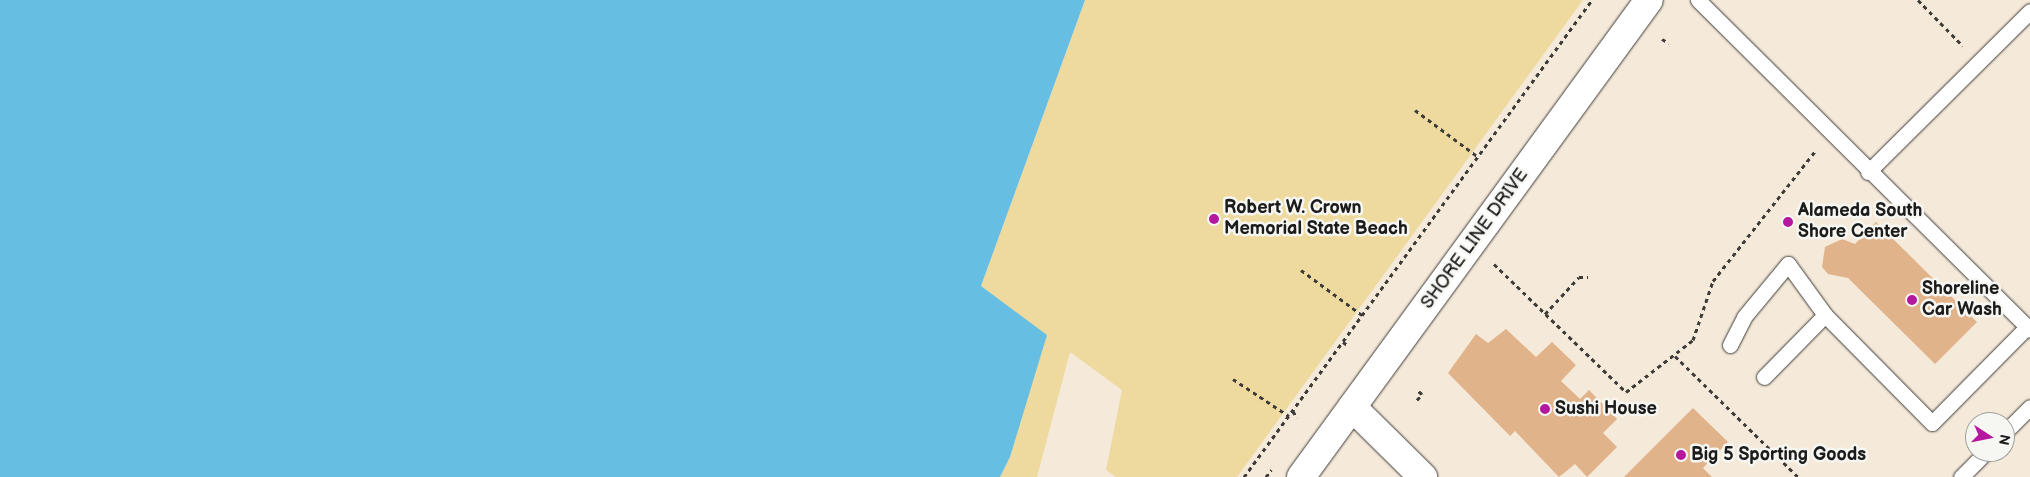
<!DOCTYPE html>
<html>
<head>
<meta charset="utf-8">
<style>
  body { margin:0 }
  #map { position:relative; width:2030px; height:477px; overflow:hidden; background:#f5e9d9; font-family:"Balsamiq Sans",sans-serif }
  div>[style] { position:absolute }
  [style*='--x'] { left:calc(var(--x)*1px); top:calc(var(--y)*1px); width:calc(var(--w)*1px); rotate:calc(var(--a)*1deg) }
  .sand>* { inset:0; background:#eeda9e }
  .water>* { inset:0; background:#66bfe3 }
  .building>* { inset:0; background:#e1b38a }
  .path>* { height:3px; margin-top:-1.5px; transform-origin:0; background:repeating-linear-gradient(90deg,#3d3b38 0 4px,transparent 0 8px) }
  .roads { filter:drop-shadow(0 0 1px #3d3b38) drop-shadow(0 0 1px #3d3b38) }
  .lane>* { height:15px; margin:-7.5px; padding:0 7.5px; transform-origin:7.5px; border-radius:7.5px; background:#fff }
  .secondary>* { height:28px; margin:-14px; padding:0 14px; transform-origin:14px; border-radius:14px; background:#fff }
  .dots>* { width:14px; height:14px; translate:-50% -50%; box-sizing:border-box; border:2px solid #f6f6f2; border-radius:50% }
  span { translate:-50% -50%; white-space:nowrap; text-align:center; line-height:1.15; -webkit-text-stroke:5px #f6f6f2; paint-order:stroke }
  .poi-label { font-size:18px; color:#1c1c1c; font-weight:700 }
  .left { translate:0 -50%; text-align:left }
  .street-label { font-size:18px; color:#1c1c1c }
  .north { position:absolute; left:1965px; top:412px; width:50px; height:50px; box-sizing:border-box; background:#f6f6f2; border:1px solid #9f9f9c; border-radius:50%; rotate:101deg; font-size:14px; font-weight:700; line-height:20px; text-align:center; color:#1c1c1c }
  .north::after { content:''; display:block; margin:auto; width:18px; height:22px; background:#b5179e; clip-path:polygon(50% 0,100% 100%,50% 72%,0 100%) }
</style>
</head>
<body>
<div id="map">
  <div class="sand">
    <div style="clip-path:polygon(1085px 0,1583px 0,1237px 477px,1116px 477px,1106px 470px,1122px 390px,1070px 352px,1037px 477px,1000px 477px,1010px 457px,981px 286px)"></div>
  </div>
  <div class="water">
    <div style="clip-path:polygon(0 0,1085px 0,981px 286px,1047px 335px,1010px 457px,1000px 477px,0 477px)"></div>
  </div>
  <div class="building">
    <div style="clip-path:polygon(1876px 222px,1977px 322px,1935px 364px,1848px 278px,1828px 274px,1822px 267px,1825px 247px,1842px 239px,1855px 244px)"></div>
    <div style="clip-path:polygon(1506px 329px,1536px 357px,1552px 342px,1576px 365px,1561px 381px,1580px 399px,1589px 390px,1617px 419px,1603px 433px,1617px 447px,1587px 477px,1575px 464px,1559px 477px,1515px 431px,1510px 436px,1448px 373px,1476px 334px,1488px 343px)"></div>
    <div style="clip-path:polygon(1693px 408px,1728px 442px,1703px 468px,1712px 477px,1624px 477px)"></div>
  </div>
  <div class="path">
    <div style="--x:1918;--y:0;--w:64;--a:45.6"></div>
    <div style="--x:1662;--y:39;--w:8;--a:30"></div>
    <div style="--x:1415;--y:110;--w:77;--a:36.6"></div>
    <div style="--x:1494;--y:264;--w:184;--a:44.1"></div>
    <div style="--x:1626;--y:392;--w:85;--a:-37.8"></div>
    <div style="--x:1693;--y:340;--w:62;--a:-71.3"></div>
    <div style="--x:1713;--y:281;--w:167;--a:-51.8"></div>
    <div style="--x:1301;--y:270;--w:76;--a:36.4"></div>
    <div style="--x:1545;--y:314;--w:50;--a:-47.4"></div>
    <div style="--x:1579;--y:277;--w:9;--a:0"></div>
    <div style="--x:1343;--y:342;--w:7;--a:34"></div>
    <div style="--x:1675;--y:356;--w:173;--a:44.5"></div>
    <div style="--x:1233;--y:379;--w:67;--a:33.5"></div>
    <div style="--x:1417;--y:400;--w:8;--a:-50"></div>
    <div style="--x:1422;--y:394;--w:6;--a:-141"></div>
    <div style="--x:1293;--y:411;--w:8;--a:60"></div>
    <div style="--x:1244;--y:477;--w:590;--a:-53.89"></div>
    <div style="--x:1266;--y:477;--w:9;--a:-54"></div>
  </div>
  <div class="roads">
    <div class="lane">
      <div style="--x:1698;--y:0;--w:468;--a:44.8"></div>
      <div style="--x:1868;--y:172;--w:228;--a:-44.8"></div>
      <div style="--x:1730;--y:345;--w:31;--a:-63"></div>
      <div style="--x:1744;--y:317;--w:69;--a:-50.3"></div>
      <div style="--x:1788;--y:264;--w:63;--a:54"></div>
      <div style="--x:1764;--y:377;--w:87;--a:-45.5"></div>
      <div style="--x:1825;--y:315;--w:152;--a:45.3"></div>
      <div style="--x:1932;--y:423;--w:135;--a:-45.3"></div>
      <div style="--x:2005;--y:432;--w:35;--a:-45"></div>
      <div style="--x:1961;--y:477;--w:35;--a:-45"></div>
    </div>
    <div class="secondary">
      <div style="--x:1352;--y:407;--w:100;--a:44.6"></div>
      <div style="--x:1301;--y:477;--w:590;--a:-53.89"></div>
    </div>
  </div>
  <div class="dots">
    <div style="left:1214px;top:219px;background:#b5179e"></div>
    <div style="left:1788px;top:222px;background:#b5179e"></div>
    <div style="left:1912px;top:300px;background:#b5179e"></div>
    <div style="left:1545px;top:409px;background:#b5179e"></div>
    <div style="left:1681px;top:455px;background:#b5179e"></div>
  </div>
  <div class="poi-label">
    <span class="left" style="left:1224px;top:219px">Robert W. Crown<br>Memorial State Beach</span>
    <span class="left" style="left:1798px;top:222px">Alameda South<br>Shore Center</span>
    <span class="left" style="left:1922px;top:300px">Shoreline<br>Car Wash</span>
    <span class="left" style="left:1555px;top:409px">Sushi House</span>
    <span class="left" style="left:1691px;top:455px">Big 5 Sporting Goods</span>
  </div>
  <div class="street-label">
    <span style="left:1475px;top:239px;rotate:-54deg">SHORE LINE DRIVE</span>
  </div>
  <div class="north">N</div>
</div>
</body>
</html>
